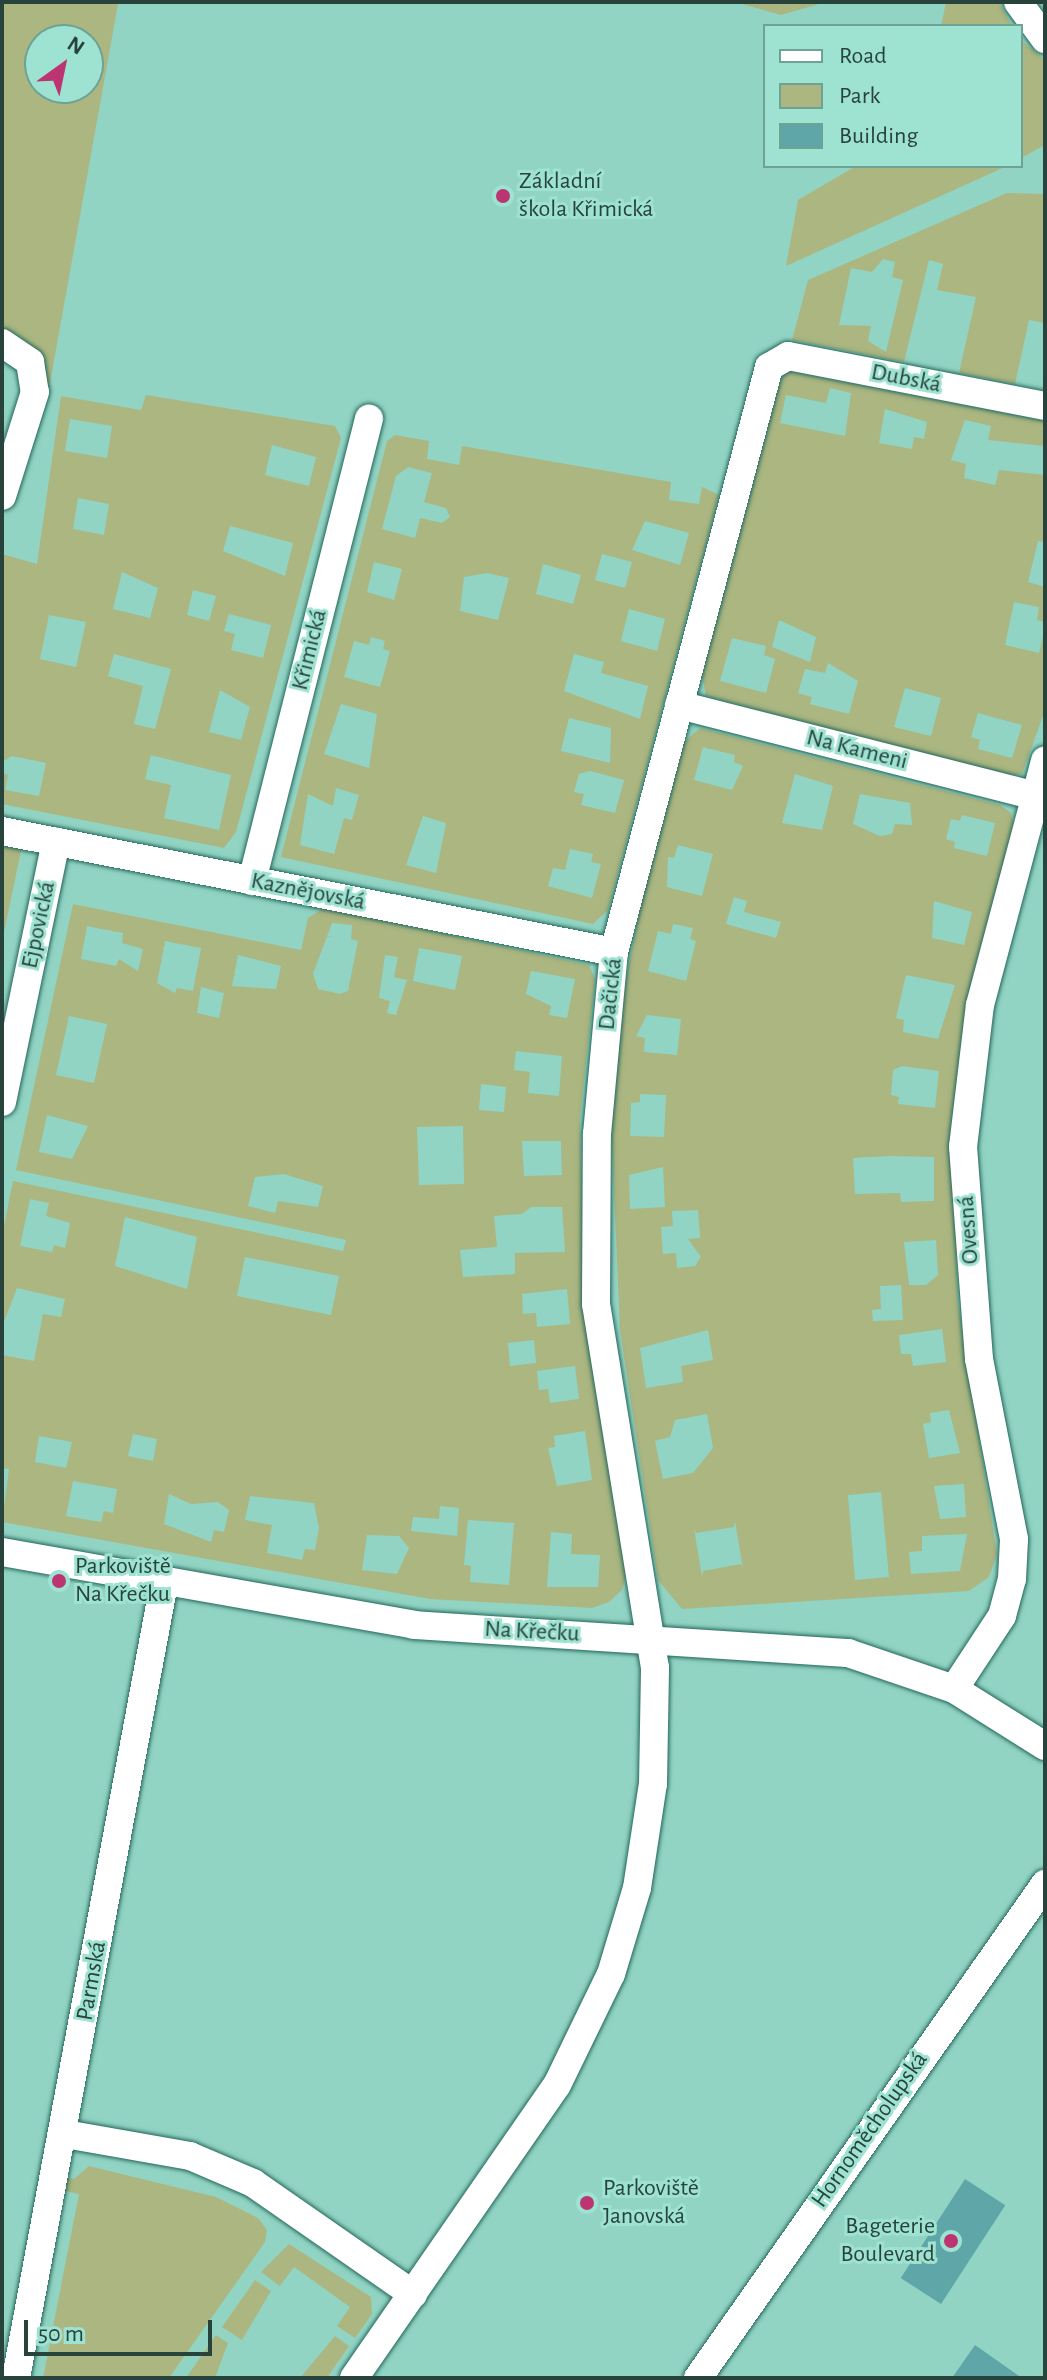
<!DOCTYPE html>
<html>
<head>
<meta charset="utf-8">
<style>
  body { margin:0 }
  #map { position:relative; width:1047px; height:2380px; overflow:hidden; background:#92d4c4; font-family:"Alegreya Sans",sans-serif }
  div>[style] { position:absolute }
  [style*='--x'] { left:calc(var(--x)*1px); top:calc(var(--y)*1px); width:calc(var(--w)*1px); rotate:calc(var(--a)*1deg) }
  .green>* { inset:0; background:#abb681 }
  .building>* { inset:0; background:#5fa6a8; transform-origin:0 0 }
  .roads { filter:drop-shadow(0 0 2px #24685b) drop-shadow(0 0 2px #24685b) }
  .minor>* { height:28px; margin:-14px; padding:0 14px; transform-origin:14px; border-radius:14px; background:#fff }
  .dots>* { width:22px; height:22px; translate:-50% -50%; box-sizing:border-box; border:4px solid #9ee2d1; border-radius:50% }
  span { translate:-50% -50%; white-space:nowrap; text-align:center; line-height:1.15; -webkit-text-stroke:6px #9ee2d1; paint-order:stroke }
  .poi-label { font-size:24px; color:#27433c }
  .left { translate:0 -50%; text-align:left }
  .right { translate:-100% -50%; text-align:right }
  .street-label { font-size:24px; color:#27433c }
  .frame { position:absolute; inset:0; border:4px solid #27433c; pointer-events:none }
  .legend { position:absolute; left:763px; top:24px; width:260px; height:144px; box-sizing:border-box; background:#9ee2d1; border:2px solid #6ea295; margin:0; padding:10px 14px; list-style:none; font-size:24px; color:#27433c }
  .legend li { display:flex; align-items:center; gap:16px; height:40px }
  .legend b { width:40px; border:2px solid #6ea295 }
  .north { position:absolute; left:24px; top:24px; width:80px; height:80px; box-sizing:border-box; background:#9ee2d1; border:2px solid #6ea295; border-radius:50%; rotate:33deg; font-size:22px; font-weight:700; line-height:32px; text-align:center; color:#27433c }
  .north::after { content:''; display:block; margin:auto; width:28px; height:36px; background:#bd3472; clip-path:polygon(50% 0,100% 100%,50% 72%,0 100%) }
  .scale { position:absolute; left:24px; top:2320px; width:188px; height:36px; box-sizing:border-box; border:4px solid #27433c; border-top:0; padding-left:10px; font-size:24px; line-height:28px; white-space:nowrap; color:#27433c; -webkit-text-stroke:6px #9ee2d1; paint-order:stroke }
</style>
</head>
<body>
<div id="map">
  <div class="green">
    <div style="clip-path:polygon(evenodd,2px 2px,118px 4px,48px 394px,32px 348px,16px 334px,2px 332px,2px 2px,40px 40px,88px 40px,88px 88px,40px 88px,40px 40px)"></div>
    <div style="clip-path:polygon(735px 2px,826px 2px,781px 15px)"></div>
    <div style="clip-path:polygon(946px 2px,999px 2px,1012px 26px,941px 26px)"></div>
    <div style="clip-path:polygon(1021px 40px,1045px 60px,1045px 145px,1021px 158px)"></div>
    <div style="clip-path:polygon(856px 166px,1007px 166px,786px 266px,798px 200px)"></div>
    <div style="clip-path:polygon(evenodd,1007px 193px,1045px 194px,1045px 323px,1029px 320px,1015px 384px,959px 373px,976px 297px,937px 290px,943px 264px,929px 260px,904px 362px,792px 340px,808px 280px,1007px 193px,883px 259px,895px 262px,892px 277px,903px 280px,886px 352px,868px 341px,871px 326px,839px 325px,851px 268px,872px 272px,883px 259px)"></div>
    <div style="clip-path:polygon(evenodd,794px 372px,1045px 421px,1045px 446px,988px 440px,991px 426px,965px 420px,951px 460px,966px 464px,964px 478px,995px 485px,999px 470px,1045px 475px,1045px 542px,1038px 541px,1028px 582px,1045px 587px,1045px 622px,1037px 620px,1039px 607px,1014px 602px,1005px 645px,1039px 653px,1045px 628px,1045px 710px,1022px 774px,1008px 776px,706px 696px,702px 676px,778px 388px,785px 373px,794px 372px,830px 388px,851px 393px,845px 436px,780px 423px,786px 395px,826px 403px,830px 388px,794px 372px,885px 409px,927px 422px,924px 439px,914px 437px,912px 449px,879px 443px,885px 409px,794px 372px,779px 620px,816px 637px,810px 662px,772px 647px,779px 620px,794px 372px,732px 638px,766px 646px,764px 655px,775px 659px,766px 693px,720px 681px,732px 638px,794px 372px,828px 663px,858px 681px,849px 714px,810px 704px,812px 697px,798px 693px,805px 669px,825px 673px,828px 663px,794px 372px,905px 688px,941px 698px,931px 736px,894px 727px,905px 688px,794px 372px,978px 713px,1022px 725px,1012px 758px,978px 749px,980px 740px,971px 737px,978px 713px)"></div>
    <div style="clip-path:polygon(evenodd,146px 395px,335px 426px,341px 438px,236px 832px,224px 848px,2px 804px,2px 773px,8px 775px,5px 790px,39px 796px,46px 763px,12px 756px,2px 762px,2px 554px,37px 564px,61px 396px,141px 410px,146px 395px,70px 419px,112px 426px,107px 458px,65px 451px,70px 419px,146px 395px,272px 445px,316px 457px,309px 486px,265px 475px,272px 445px,146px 395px,78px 498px,109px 504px,104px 535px,73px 529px,78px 498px,146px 395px,230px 526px,293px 543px,285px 576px,223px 551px,230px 526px,146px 395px,122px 572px,158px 588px,150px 618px,113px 609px,122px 572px,146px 395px,193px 590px,216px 596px,209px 621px,187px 615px,193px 590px,146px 395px,229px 614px,271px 625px,263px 658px,231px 650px,235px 634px,224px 631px,229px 614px,146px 395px,49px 615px,86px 622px,76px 667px,40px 659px,49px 615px,146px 395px,114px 654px,171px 669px,155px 729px,134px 724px,143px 686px,108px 676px,114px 654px,146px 395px,220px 690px,250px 707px,241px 740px,209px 732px,220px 690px,146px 395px,151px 755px,231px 775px,219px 830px,164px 818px,171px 785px,145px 779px,151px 755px)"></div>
    <div style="clip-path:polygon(evenodd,395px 435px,429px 441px,427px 459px,459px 465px,462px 446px,671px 482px,669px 500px,699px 504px,702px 487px,719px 495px,608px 910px,593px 924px,281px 857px,387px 441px,395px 435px,408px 467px,432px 473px,424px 502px,446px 508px,450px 517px,442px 523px,420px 518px,415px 538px,382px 529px,396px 476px,408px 467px,395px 435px,645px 521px,689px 533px,680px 565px,632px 550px,645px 521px,395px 435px,602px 554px,632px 562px,625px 588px,595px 580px,602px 554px,395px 435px,374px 562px,402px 569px,394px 600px,367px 592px,374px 562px,395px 435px,543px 564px,581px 575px,573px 604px,536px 594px,543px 564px,395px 435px,487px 573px,509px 578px,498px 620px,460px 611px,464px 577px,487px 573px,395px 435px,629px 609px,665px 619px,657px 651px,621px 641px,629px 609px,395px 435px,371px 637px,385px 641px,383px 649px,390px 651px,380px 687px,344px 677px,354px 641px,369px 645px,371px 637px,395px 435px,574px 654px,604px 662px,601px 673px,648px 686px,640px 719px,564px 691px,574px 654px,395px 435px,341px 704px,377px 714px,369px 768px,324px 754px,341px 704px,395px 435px,569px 718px,611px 728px,610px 763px,561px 751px,569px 718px,395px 435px,590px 771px,624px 780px,615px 813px,581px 805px,584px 794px,574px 792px,579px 774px,590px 771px,395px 435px,336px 788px,359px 795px,352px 820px,344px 818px,334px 854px,300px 845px,308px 794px,333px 806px,336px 788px,395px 435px,423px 816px,446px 823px,436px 873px,406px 865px,423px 816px,395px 435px,570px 849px,593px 854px,591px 862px,601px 864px,592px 898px,548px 886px,553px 868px,565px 870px,570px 849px)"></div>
    <div style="clip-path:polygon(evenodd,700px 728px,1000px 805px,1011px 813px,1014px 826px,960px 1054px,952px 1139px,958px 1304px,997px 1554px,989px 1577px,969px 1591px,682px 1609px,658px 1580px,620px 1330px,611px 1122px,625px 984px,642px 899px,684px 742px,700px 728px,703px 747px,735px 755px,734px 762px,743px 766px,732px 790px,694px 780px,703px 747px,700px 728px,795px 774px,833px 786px,822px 830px,782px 823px,795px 774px,700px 728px,860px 794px,910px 803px,912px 825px,895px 824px,892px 834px,880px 836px,853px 824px,860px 794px,700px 728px,962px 815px,995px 823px,987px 856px,954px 848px,955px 842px,946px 839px,951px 819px,960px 821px,962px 815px,700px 728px,678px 845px,713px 854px,702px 896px,667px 887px,668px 857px,674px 858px,678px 845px,700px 728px,734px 897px,747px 901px,744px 912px,781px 922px,776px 938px,726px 924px,734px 897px,700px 728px,934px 901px,972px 912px,964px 945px,932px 938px,934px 901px,700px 728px,673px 924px,693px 928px,690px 939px,696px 941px,686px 981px,648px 971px,658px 931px,671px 934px,673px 924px,700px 728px,906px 975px,955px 985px,938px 1039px,903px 1032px,904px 1020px,896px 1018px,906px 975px,700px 728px,647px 1015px,681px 1019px,677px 1055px,644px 1052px,645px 1038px,636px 1036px,647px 1015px,700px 728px,902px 1066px,939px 1071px,935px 1108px,898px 1104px,899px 1097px,891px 1095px,893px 1070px,902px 1066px,700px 728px,640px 1094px,666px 1095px,664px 1137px,630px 1136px,631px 1103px,640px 1102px,640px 1094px,700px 728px,891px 1156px,934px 1157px,934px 1201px,901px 1202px,900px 1193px,855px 1194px,853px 1158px,891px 1156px,700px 728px,663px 1167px,665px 1207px,630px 1209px,629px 1175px,663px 1167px,700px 728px,698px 1210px,700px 1238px,688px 1239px,701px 1257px,695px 1266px,677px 1268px,676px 1253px,663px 1254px,661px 1227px,673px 1226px,672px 1211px,698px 1210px,700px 728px,936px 1240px,938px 1275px,926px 1285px,909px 1285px,904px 1242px,936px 1240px,700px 728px,901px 1285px,903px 1320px,873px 1321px,872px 1310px,881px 1309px,880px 1286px,901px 1285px,700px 728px,942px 1329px,946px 1362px,913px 1366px,911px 1354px,901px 1354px,899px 1335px,942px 1329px,700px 728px,708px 1330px,713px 1360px,681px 1366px,683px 1382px,646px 1388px,640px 1348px,708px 1330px,700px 728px,949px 1410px,960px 1453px,929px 1458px,923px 1424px,931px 1422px,930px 1413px,949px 1410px,700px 728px,707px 1414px,713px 1448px,693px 1473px,663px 1479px,655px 1441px,670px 1437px,675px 1420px,707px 1414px,700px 728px,964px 1484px,966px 1517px,940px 1519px,934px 1486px,964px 1484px,700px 728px,881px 1492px,889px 1577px,855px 1580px,848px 1495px,881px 1492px,700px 728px,735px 1521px,743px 1569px,741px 1564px,703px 1571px,702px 1577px,694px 1528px,696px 1533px,734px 1527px,735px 1521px,700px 728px,967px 1534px,960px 1571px,911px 1574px,909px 1552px,922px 1551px,922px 1536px,967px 1534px)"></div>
    <div style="clip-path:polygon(2px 842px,22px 846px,2px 942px,3px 862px)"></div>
    <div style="clip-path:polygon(evenodd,73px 904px,301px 950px,308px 918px,324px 908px,589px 965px,595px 979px,580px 1119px,584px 1269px,627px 1572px,622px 1590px,609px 1602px,592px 1608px,430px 1599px,2px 1522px,9px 1469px,2px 1468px,2px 1355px,34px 1361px,43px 1314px,61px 1317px,65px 1299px,17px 1288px,2px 1327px,2px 1236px,13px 1181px,343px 1251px,346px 1240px,16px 1170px,73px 904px,332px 923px,352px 925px,351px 939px,358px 941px,348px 991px,340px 994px,318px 989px,313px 974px,332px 923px,73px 904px,87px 926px,123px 933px,122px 943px,143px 949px,138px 971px,119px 959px,116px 966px,81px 959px,87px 926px,73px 904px,165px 941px,201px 948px,193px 991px,177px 988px,175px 993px,157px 983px,165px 941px,73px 904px,419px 948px,462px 956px,455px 990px,413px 981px,419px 948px,73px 904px,238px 955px,281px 966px,276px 989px,232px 986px,238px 955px,73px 904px,385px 955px,398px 957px,394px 977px,407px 980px,396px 1015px,387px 1013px,390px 1001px,379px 998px,385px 955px,73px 904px,531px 971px,575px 979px,567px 1018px,549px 1015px,551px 1006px,526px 994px,531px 971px,73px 904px,201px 987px,224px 993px,219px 1018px,197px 1013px,201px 987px,73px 904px,69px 1016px,107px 1024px,94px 1083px,56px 1075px,69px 1016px,73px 904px,516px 1051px,562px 1056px,559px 1096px,528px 1093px,530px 1072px,514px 1070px,516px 1051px,73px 904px,481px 1084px,506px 1087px,504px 1112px,479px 1110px,481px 1084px,73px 904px,47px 1115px,88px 1126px,72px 1159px,39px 1152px,47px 1115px,73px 904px,463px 1126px,464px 1184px,419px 1185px,417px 1127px,463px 1126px,73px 904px,522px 1141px,561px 1141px,562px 1175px,524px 1176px,522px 1141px,73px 904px,284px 1174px,323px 1186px,318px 1207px,278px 1201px,275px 1213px,248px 1206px,255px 1177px,284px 1174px,73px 904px,30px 1199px,49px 1203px,46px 1216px,70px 1223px,65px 1248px,54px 1245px,52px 1252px,20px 1246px,30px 1199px,73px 904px,531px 1207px,562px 1207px,565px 1252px,515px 1253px,515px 1274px,463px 1277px,460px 1250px,497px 1247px,494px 1216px,522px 1214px,531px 1207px,73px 904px,125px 1217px,197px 1237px,187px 1289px,115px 1266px,125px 1217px,73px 904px,245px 1257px,339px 1276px,331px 1315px,237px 1296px,245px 1257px,73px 904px,567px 1289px,570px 1324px,537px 1327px,536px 1313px,523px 1314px,522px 1294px,567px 1289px,73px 904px,534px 1340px,536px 1363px,510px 1366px,508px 1343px,534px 1340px,73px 904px,575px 1366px,579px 1399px,550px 1403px,548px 1389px,539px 1390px,537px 1371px,575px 1366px,73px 904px,585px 1431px,592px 1480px,557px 1486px,548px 1448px,555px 1447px,554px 1436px,585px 1431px,73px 904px,133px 1434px,157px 1439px,153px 1461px,128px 1456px,133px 1434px,73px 904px,39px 1436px,72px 1442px,66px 1468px,35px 1462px,39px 1436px,73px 904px,73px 1481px,117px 1489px,113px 1513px,104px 1511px,101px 1522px,66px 1516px,73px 1481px,73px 904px,169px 1494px,191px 1504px,218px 1502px,229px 1510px,224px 1532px,214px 1530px,211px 1542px,164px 1524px,169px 1494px,73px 904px,250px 1496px,314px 1503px,319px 1528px,315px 1550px,305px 1549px,302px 1560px,267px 1553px,272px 1525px,245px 1520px,250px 1496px,73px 904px,440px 1506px,459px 1508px,457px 1536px,411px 1531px,413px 1517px,439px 1519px,440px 1506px,73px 904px,468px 1520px,514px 1523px,509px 1585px,470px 1582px,471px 1566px,464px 1565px,468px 1520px,73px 904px,551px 1532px,572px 1534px,571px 1554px,600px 1555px,598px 1587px,547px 1587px,551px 1532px,73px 904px,367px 1535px,399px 1536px,409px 1548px,397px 1574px,362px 1570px,367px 1535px)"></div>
    <div style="clip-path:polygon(89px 2166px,216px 2197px,258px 2218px,267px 2230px,265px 2242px,169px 2378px,43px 2378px,79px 2194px,60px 2190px,62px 2177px,74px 2179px)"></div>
    <div style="clip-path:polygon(289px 2244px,371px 2297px,372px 2314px,355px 2338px,337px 2326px,350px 2307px,294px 2267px,280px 2286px,261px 2272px)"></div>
    <div style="clip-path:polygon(255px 2280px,271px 2291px,242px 2340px,222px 2327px)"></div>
    <div style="clip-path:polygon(216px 2335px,228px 2343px,215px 2378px,186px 2378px)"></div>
    <div style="clip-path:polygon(335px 2336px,349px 2346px,327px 2378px,300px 2378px)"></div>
  </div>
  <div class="building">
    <div style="left:965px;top:2179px;width:48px;height:118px;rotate:33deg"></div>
    <div style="clip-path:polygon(975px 2345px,1022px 2378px,952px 2378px)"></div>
  </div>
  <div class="roads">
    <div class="minor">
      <div style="--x:1018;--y:2;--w:46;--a:53.9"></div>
      <div style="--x:2;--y:343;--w:34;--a:34"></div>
      <div style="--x:30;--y:362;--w:30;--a:81"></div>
      <div style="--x:35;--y:392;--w:109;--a:107.6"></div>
      <div style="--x:679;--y:705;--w:367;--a:14.3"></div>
      <div style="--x:2;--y:831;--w:624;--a:11.18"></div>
      <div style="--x:252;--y:881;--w:477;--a:-75.8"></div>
      <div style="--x:2;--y:1102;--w:266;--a:-78.3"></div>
      <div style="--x:2;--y:1552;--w:418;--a:10"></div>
      <div style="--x:414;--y:1625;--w:435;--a:3.7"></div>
      <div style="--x:848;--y:1653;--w:112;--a:18.8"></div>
      <div style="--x:954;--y:1689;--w:107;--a:32.1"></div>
      <div style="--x:954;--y:1689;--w:87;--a:-56.7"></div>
      <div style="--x:1002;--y:1616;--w:38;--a:-75"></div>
      <div style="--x:1012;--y:1579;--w:40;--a:-87.1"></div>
      <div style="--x:1014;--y:1539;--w:183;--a:-101"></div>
      <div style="--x:979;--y:1359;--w:213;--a:-94.3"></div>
      <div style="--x:963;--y:1147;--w:143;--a:-83.2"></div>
      <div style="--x:980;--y:1005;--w:253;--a:-75.1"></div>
      <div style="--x:65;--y:2134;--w:127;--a:10"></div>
      <div style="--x:190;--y:2156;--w:69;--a:23.2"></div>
      <div style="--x:253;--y:2183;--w:195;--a:34.8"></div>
      <div style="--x:16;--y:2378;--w:809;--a:-79.45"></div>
      <div style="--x:354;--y:2378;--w:356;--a:-55.3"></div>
      <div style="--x:557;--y:2085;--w:123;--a:-64.1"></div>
      <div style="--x:611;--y:1974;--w:90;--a:-73.2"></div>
      <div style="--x:637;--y:1888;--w:105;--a:-81.3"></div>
      <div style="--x:653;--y:1784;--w:116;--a:-89"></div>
      <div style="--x:655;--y:1668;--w:369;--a:-99.2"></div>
      <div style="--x:596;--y:1304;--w:170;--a:-89.7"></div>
      <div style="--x:597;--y:1134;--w:183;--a:-84.7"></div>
      <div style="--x:614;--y:952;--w:605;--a:-75.16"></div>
      <div style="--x:769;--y:367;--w:22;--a:-30"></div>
      <div style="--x:788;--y:356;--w:262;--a:11"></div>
      <div style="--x:698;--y:2378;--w:604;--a:-54.91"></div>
    </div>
  </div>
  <div class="dots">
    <div style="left:503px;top:196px;background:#bd3472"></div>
    <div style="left:59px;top:1581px;background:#bd3472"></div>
    <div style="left:587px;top:2203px;background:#bd3472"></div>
    <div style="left:951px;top:2241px;background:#bd3472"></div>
  </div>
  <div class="poi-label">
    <span class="left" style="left:519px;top:196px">Základní<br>škola Křimická</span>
    <span class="left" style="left:75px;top:1581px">Parkoviště<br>Na Křečku</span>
    <span class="left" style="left:603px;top:2203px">Parkoviště<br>Janovská</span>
    <span class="right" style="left:935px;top:2241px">Bageterie<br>Boulevard</span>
  </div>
  <div class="street-label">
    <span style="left:906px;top:379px;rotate:11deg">Dubská</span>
    <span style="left:310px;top:650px;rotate:-76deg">Křimická</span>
    <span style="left:857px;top:750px;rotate:14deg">Na Kameni</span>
    <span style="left:308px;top:892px;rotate:11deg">Kaznějovská</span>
    <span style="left:39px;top:925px;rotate:-78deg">Ejpovická</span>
    <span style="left:611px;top:994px;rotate:-84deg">Dačická</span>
    <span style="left:969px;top:1230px;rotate:-94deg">Ovesná</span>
    <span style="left:532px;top:1632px;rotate:3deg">Na Křečku</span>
    <span style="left:92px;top:1981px;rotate:-80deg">Parmská</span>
    <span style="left:870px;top:2130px;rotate:-55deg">Hornoměcholupská</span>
  </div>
  <div class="frame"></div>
  <ul class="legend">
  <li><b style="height:10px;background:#fff"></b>Road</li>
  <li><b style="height:22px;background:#abb681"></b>Park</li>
  <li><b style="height:22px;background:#5fa6a8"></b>Building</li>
  </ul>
  <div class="north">N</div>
  <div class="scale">50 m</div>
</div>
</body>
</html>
